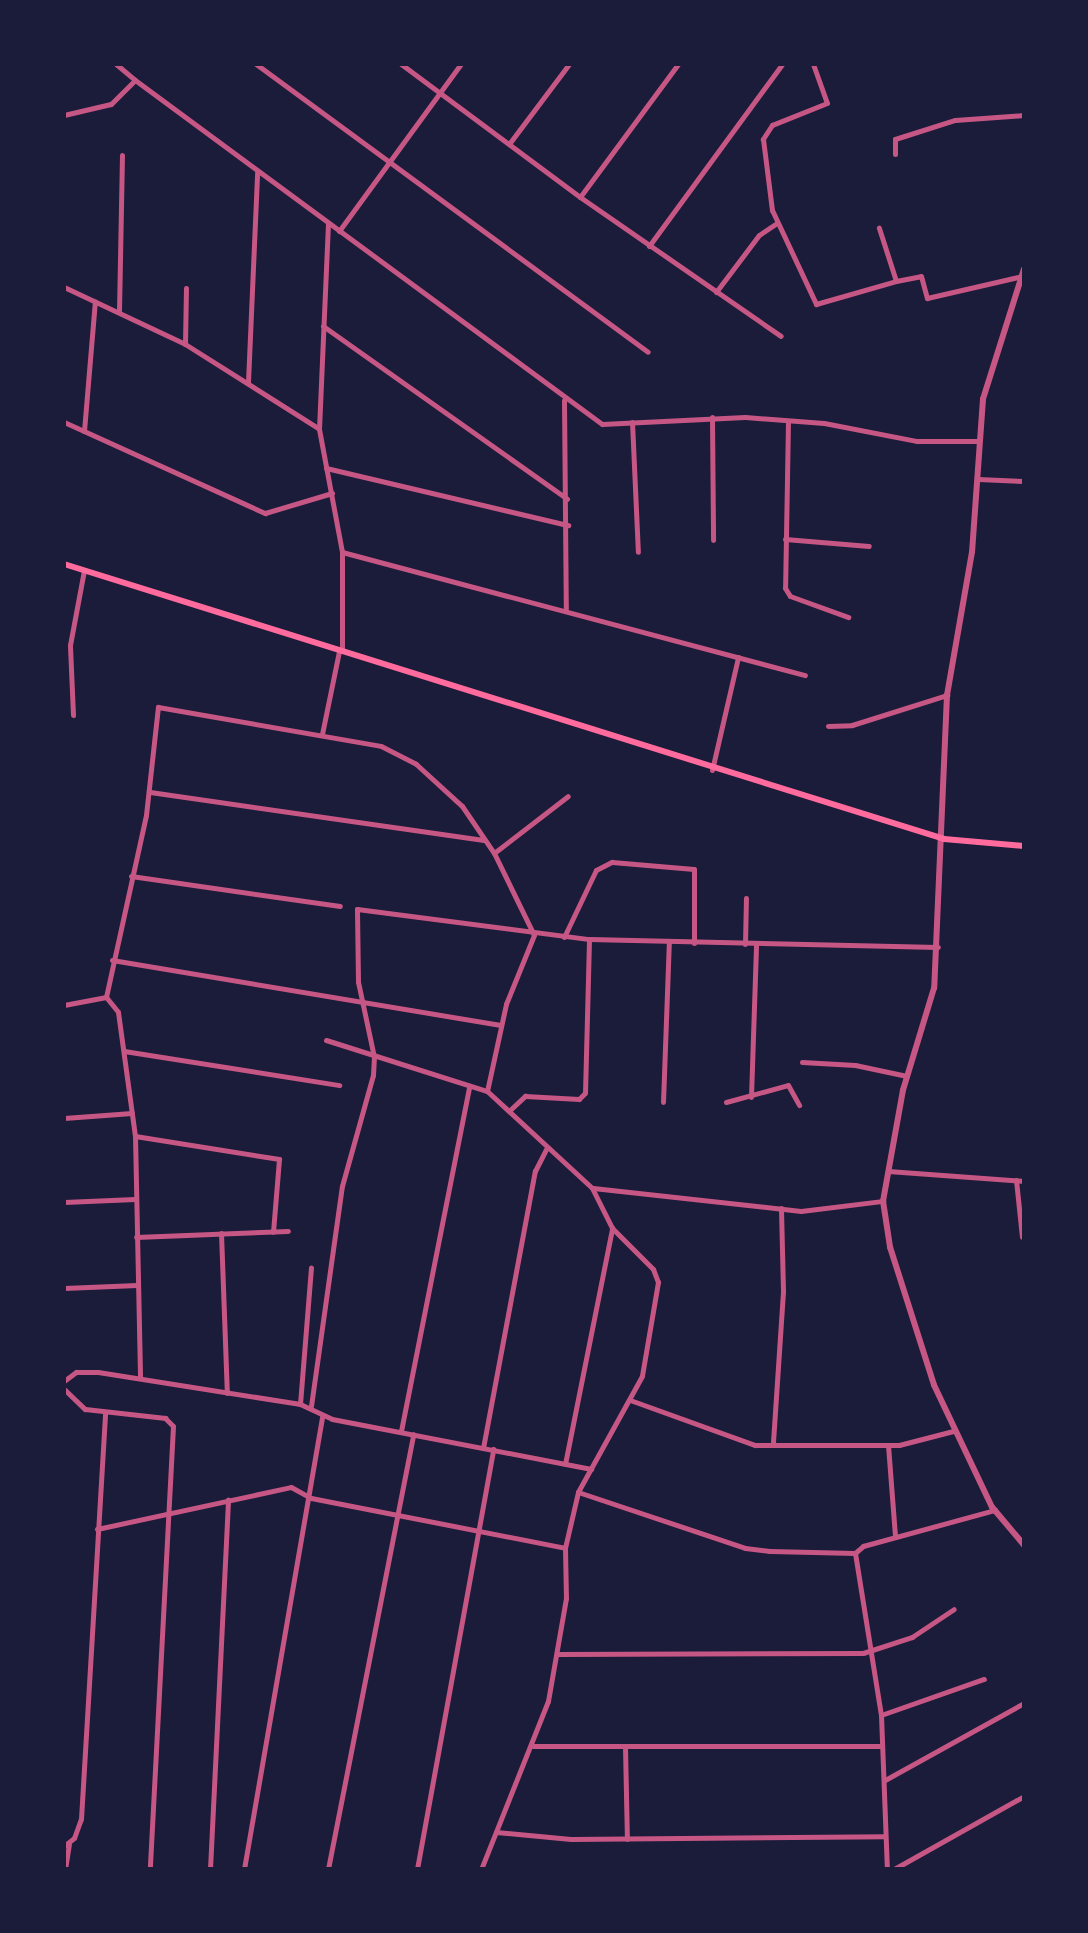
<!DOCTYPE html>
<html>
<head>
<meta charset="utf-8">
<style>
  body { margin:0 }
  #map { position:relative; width:1088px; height:1933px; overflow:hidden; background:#1b1b3a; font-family:"IBM Plex Sans",sans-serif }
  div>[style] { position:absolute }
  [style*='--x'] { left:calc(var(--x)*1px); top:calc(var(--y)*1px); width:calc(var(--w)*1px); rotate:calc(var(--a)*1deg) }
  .minor>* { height:5px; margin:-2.5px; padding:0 2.5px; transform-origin:2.5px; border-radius:2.5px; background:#c65784 }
  .tertiary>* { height:6px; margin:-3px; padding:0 3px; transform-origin:3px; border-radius:3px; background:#c65784 }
  .secondary>* { height:6px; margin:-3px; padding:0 3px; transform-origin:3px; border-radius:3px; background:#ff6b9d }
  span { translate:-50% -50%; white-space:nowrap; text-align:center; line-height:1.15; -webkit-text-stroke:7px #1b1b3a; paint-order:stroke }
  .frame { position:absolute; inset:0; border:66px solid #1b1b3a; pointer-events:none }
</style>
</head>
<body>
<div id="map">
  <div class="minor">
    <div style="--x:116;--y:64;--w:25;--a:40"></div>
    <div style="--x:256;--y:64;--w:486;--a:36.3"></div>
    <div style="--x:401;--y:64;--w:223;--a:36.6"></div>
    <div style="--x:580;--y:197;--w:244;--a:34.7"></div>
    <div style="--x:813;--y:64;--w:41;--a:70.3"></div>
    <div style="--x:827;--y:103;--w:59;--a:158.2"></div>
    <div style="--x:772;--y:125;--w:17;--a:123"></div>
    <div style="--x:763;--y:139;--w:72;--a:82.8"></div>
    <div style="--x:772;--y:210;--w:104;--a:64.9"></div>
    <div style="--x:816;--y:304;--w:83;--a:-16"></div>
    <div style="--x:896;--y:281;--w:56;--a:-107.8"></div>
    <div style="--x:64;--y:115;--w:48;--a:-13.2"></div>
    <div style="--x:111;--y:104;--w:34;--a:-45"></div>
    <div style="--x:135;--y:80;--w:580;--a:36.38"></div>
    <div style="--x:602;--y:424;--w:143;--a:-2.8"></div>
    <div style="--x:745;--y:417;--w:79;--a:4.3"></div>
    <div style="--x:824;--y:423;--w:95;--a:11"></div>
    <div style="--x:917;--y:441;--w:62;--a:0"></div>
    <div style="--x:509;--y:144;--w:100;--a:-53.1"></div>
    <div style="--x:895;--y:154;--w:15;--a:-90"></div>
    <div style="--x:895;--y:139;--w:63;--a:-17.6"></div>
    <div style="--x:955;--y:120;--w:69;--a:-4.1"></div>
    <div style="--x:580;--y:197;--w:165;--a:-53.6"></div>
    <div style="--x:328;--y:223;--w:206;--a:92.5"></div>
    <div style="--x:319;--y:429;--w:125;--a:79.4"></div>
    <div style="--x:342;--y:552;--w:99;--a:90"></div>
    <div style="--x:339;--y:231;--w:207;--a:-53.9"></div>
    <div style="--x:649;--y:246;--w:225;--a:-53.8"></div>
    <div style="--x:896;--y:281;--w:25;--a:-11"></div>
    <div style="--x:921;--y:276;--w:23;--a:75"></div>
    <div style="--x:927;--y:298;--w:98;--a:-13"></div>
    <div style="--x:64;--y:287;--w:134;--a:25.2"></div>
    <div style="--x:185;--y:344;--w:157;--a:32.3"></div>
    <div style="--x:716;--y:292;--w:71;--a:-53"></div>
    <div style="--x:759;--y:235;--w:22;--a:-34"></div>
    <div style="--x:119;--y:311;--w:156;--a:-88.9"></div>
    <div style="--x:323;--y:326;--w:299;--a:35.3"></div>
    <div style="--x:185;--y:344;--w:56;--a:-89"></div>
    <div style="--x:248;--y:382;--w:210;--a:-87.5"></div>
    <div style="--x:564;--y:400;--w:211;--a:89.5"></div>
    <div style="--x:712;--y:417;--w:123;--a:89.5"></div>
    <div style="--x:788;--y:421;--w:167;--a:91"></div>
    <div style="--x:785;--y:588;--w:9;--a:58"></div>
    <div style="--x:790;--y:596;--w:62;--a:19.9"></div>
    <div style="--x:64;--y:422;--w:221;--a:24.4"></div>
    <div style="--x:265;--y:513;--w:70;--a:-16.6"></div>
    <div style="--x:632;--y:422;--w:130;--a:87.4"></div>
    <div style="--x:84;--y:431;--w:130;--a:-85.2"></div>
    <div style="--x:326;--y:468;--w:249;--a:13.3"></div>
    <div style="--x:978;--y:479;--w:46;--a:2.5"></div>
    <div style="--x:785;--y:539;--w:84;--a:4.8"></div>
    <div style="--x:342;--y:552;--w:479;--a:14.9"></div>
    <div style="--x:73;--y:715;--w:70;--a:-92.5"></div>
    <div style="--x:70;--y:645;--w:76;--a:-79.4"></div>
    <div style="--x:828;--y:726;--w:24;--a:-2"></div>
    <div style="--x:852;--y:725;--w:100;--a:-17.5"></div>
    <div style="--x:322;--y:734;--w:85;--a:-78.4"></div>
    <div style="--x:712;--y:770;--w:116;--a:-77"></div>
    <div style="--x:150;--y:792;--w:337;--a:8.2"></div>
    <div style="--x:494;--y:853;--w:93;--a:-37.6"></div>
    <div style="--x:131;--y:876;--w:211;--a:8.2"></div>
    <div style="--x:564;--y:937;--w:74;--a:-64.5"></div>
    <div style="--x:596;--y:870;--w:18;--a:-27"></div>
    <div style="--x:612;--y:862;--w:82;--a:4.9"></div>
    <div style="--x:694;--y:869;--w:74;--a:90"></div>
    <div style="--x:745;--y:944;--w:46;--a:-88.8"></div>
    <div style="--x:112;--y:960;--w:394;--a:9.5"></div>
    <div style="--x:106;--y:997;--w:186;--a:-77.6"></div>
    <div style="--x:146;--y:815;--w:109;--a:-83.7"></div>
    <div style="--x:158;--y:707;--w:226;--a:9.9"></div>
    <div style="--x:381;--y:746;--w:39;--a:27"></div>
    <div style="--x:416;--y:764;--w:62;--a:42.4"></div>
    <div style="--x:462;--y:806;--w:57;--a:55.8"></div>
    <div style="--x:494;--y:853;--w:91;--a:64"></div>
    <div style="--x:534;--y:935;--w:74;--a:112.1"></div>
    <div style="--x:506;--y:1004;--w:89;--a:102.3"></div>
    <div style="--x:106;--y:997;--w:19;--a:51"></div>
    <div style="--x:118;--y:1012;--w:125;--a:82.2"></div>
    <div style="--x:135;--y:1136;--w:242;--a:88.8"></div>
    <div style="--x:64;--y:1005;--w:43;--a:-10.8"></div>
    <div style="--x:326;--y:1040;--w:169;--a:17.6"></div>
    <div style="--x:487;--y:1091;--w:143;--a:42.7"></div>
    <div style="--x:592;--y:1188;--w:45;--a:63.4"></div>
    <div style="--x:612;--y:1228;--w:58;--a:45"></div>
    <div style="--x:653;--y:1269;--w:14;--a:69"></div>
    <div style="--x:658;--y:1282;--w:95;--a:99.7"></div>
    <div style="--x:642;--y:1376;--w:132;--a:118.9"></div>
    <div style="--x:578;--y:1492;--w:57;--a:103.1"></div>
    <div style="--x:565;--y:1548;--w:50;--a:88.9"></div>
    <div style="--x:566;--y:1598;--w:105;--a:99.9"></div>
    <div style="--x:548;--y:1701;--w:181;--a:111.7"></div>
    <div style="--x:124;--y:1051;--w:218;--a:9"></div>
    <div style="--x:802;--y:1062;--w:53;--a:3.2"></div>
    <div style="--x:855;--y:1065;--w:53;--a:11.9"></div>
    <div style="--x:751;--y:1097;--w:153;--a:-88.1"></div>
    <div style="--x:663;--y:1102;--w:160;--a:-87.9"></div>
    <div style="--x:726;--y:1102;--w:64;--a:-15.3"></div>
    <div style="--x:788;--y:1085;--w:23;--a:61"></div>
    <div style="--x:510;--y:1110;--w:21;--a:-43"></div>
    <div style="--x:525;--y:1096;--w:54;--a:3.2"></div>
    <div style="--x:579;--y:1099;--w:8;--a:-45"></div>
    <div style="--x:585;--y:1093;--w:154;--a:-88.5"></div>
    <div style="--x:64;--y:1118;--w:68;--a:-4.2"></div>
    <div style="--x:135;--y:1136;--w:146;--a:9.1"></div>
    <div style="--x:279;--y:1159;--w:73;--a:94.7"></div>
    <div style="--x:888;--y:1171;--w:136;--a:4.2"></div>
    <div style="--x:1016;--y:1180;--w:57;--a:84"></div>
    <div style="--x:593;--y:1188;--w:209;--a:6.3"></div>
    <div style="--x:801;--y:1211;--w:83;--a:-7"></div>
    <div style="--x:64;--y:1202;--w:71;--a:-2.4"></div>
    <div style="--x:221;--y:1233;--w:160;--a:87.9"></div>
    <div style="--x:136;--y:1237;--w:152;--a:-2.3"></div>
    <div style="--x:64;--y:1288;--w:73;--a:-2.4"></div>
    <div style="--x:64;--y:1381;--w:15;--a:-37"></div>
    <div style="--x:76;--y:1372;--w:22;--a:0"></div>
    <div style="--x:98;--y:1372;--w:205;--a:9"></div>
    <div style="--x:300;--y:1404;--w:35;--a:25"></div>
    <div style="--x:332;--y:1419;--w:264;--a:10.9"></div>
    <div style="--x:64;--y:1389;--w:29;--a:44"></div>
    <div style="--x:85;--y:1409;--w:81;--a:6.4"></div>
    <div style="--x:165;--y:1418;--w:11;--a:45"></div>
    <div style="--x:173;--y:1426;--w:444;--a:93"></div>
    <div style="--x:630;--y:1400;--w:133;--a:19.8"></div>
    <div style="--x:755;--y:1445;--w:144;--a:0"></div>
    <div style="--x:899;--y:1445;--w:56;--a:-14.5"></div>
    <div style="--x:300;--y:1404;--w:137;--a:-85.4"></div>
    <div style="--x:311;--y:1406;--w:222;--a:-82"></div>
    <div style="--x:342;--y:1186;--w:115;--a:-74.4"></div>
    <div style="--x:373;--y:1075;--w:18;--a:-87"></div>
    <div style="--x:374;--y:1057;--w:77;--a:-102"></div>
    <div style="--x:358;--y:982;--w:73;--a:-90.8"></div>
    <div style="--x:357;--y:909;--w:234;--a:7.4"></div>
    <div style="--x:589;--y:939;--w:349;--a:1.3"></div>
    <div style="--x:401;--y:1431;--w:352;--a:-78.8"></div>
    <div style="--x:773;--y:1442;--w:151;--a:-86.2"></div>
    <div style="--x:783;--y:1291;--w:83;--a:-91.4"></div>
    <div style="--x:888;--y:1445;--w:91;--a:85.6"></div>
    <div style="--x:483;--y:1448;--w:282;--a:-79.4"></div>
    <div style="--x:535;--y:1171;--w:25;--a:-63"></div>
    <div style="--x:565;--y:1464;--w:241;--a:-78.7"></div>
    <div style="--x:578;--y:1492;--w:176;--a:18.5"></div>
    <div style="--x:745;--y:1548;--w:25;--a:7"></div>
    <div style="--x:770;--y:1551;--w:85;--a:1.3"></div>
    <div style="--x:855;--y:1553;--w:11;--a:-41"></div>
    <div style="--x:863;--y:1546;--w:137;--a:-15.3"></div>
    <div style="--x:97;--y:1529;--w:198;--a:-12.2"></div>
    <div style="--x:291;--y:1487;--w:23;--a:29"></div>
    <div style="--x:311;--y:1498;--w:259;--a:11.1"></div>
    <div style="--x:855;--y:1553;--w:164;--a:80.9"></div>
    <div style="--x:881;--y:1715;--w:154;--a:87.8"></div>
    <div style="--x:558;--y:1654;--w:305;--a:-0.2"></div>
    <div style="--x:863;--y:1653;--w:52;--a:-18.1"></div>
    <div style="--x:912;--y:1637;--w:50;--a:-33.7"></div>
    <div style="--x:881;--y:1715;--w:109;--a:-19.3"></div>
    <div style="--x:533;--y:1746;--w:349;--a:0"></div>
    <div style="--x:625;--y:1747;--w:92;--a:88.8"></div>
    <div style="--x:885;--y:1780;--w:159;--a:-29"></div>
    <div style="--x:496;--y:1832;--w:75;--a:5.3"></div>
    <div style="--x:571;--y:1839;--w:314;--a:-0.5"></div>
    <div style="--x:64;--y:1846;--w:13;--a:-39"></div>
    <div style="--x:74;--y:1838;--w:20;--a:-70"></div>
    <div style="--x:81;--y:1819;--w:407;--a:-86.6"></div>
    <div style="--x:65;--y:1869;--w:25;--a:-81"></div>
    <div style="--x:210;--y:1869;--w:370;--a:-87.2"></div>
    <div style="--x:244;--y:1869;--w:460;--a:-80.2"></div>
    <div style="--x:328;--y:1869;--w:443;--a:-78.9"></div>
    <div style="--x:417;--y:1869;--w:427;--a:-79.7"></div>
    <div style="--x:894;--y:1869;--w:149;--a:-29.3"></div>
  </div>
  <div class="tertiary">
    <div style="--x:1024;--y:269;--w:136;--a:107.5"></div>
    <div style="--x:983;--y:399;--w:153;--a:94.1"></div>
    <div style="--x:972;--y:552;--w:145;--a:99.9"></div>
    <div style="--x:947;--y:695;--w:293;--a:92.5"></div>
    <div style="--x:934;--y:988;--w:107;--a:106.9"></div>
    <div style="--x:903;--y:1090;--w:113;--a:100.2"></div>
    <div style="--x:883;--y:1201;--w:47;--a:81.3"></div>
    <div style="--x:890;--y:1247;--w:145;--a:72.3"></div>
    <div style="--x:934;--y:1385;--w:135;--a:64.6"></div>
    <div style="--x:992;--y:1507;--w:50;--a:49.9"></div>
  </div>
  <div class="secondary">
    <div style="--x:64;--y:564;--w:922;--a:17.35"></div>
    <div style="--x:944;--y:839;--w:80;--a:5"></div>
  </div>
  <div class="frame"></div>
</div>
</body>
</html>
